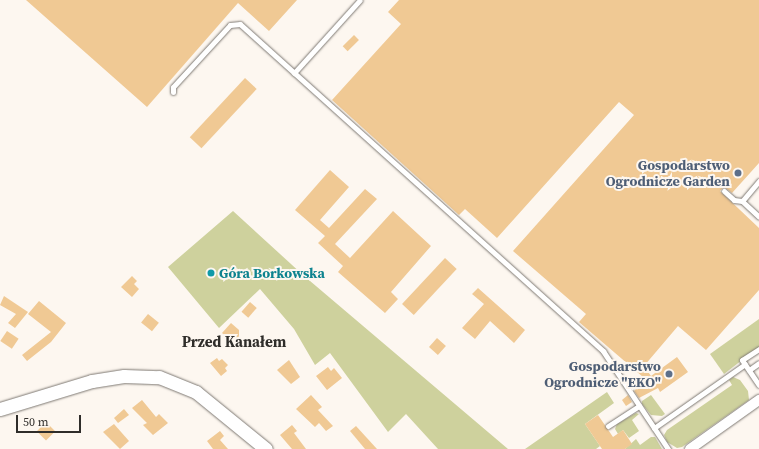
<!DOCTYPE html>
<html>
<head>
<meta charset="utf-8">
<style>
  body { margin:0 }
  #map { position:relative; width:759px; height:449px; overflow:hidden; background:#fdf7f0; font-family:"Source Serif 4",serif }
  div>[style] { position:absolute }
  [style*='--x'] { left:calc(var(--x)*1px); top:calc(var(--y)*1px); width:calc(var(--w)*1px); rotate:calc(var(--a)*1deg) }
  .green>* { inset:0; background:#ced19d }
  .building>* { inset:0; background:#f0c994; transform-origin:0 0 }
  .roads { filter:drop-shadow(0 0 1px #7e7973) drop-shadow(0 0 1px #7e7973) }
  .service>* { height:5px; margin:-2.5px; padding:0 2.5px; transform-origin:2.5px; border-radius:2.5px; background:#fff }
  .minor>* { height:10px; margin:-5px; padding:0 5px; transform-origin:5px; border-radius:5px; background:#fff }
  .tertiary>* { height:13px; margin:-6.5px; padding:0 6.5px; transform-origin:6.5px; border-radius:6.5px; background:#fff }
  .dots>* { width:11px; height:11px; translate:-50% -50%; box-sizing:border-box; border:2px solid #fdf7f0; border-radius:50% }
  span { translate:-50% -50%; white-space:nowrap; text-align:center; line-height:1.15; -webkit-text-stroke:4px #fdf7f0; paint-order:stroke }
  .service-label { font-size:14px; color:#4e5e75; font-weight:700 }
  .right { translate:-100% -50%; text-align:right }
  .culture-label { font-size:14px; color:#0d838f; font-weight:700 }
  .left { translate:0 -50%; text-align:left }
  .neighbourhood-label { font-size:15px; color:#2f2d2a; font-weight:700 }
  .scale { position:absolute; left:16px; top:415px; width:65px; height:18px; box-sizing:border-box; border:2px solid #2f2d2a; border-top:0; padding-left:5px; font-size:12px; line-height:14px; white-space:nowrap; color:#2f2d2a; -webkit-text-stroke:3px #fdf7f0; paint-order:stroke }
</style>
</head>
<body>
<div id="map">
  <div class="green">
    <div style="clip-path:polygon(233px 211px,303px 275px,508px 449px,438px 449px,406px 414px,388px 432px,330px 353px,315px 365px,294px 329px,260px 289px,219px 328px,168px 267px)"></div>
    <div style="clip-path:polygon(759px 319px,759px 347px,724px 374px,710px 354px)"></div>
    <div style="clip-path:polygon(733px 377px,740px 380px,748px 391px,749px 400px,682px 447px,677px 448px,667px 442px,664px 435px,667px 430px,732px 385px,729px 380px)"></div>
    <div style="clip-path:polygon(607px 392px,614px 403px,585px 424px,600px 446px,596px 449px,525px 449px)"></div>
    <div style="clip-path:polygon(651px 395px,665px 414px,662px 416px,651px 415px,642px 404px,642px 401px)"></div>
    <div style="clip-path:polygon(636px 413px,639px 414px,632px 420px,639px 431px,629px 438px,623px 430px,618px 434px,615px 429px,617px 424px)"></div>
    <div style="clip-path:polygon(651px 437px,655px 437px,662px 449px,625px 449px,636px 439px,640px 445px)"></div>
  </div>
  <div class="building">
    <div style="clip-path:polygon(26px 0,297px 0,269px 31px,238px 3px,147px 107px)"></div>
    <div style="clip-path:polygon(399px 0,759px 0,759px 163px,732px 193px,724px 187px,720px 191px,759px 228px,759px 290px,706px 350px,678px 326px,644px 366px,651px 376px,677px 357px,688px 372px,660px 392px,658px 388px,639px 398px,634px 391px,637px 388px,634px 384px,643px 377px,579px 322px,586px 314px,513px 251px,634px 115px,619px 102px,497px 238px,465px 209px,459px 215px,332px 100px,401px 24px,388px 12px)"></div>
    <div style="left:354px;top:35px;width:7px;height:16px;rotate:45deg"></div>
    <div style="left:245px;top:78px;width:16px;height:81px;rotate:43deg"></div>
    <div style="clip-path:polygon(330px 170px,349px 187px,320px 220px,329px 228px,365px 189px,377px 199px,335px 244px,350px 258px,393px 211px,431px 246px,391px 292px,398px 299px,385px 313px,338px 272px,343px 266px,318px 243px,325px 236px,295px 210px)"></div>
    <div style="left:445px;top:258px;width:16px;height:63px;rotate:43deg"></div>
    <div style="clip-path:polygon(132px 276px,137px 281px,134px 284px,139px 289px,132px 297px,121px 287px)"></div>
    <div style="clip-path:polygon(478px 288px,525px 330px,514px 343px,490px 321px,475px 339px,462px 328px,484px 304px,472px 294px)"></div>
    <div style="clip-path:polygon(4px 296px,28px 312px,15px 328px,8px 323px,16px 314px,0 305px)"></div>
    <div style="clip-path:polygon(39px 301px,66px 323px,51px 342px,27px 361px,22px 355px,51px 332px,28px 314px)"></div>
    <div style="left:250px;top:302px;width:9px;height:13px;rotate:41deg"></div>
    <div style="left:148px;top:314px;width:14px;height:11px;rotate:39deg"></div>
    <div style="clip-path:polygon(231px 323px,239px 330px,239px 337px,230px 340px,222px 333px)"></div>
    <div style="left:7px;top:331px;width:14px;height:12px;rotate:34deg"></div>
    <div style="left:437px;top:338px;width:12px;height:12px;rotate:42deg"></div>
    <div style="clip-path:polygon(217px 358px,219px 361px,222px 359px,228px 365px,225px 368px,227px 371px,221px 376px,210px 363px)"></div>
    <div style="clip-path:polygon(289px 360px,300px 377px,291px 384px,277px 370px)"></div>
    <div style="clip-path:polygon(328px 367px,331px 371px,334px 368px,342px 378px,327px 390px,316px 376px)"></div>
    <div style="clip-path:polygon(311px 395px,322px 407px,318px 410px,333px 426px,326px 431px,319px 423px,315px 427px,296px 409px)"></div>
    <div style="clip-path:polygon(628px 395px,632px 402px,626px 406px,622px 400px)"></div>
    <div style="clip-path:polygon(142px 400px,156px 417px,159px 414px,168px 423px,153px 435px,143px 425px,147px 423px,132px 408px)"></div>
    <div style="clip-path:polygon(124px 409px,129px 415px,118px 423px,114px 418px)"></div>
    <div style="clip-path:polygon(598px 415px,613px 437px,623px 430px,632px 444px,625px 449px,602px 449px,585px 424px)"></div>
    <div style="left:46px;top:422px;width:13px;height:13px;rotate:45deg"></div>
    <div style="clip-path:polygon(114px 424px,129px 441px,120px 449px,103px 432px)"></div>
    <div style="clip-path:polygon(292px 425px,297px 431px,294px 433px,306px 449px,292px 449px,280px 435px)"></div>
    <div style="clip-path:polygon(356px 426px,377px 449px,365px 449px,350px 431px)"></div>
    <div style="clip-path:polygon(220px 431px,224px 436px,220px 440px,228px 449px,213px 449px,207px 441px)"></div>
  </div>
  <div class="roads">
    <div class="service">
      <div style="--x:294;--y:73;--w:98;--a:-47.9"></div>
      <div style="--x:173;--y:92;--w:5;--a:-90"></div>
      <div style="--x:173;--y:87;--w:84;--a:-47.4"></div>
      <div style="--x:230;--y:25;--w:10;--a:-6"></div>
      <div style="--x:240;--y:24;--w:489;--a:42"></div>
      <div style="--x:603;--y:351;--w:118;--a:56.4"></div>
      <div style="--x:759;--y:181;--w:26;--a:130"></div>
      <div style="--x:742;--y:201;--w:23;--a:43"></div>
      <div style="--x:724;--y:191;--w:13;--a:42"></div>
      <div style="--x:734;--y:200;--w:8;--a:7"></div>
      <div style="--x:759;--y:349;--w:20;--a:147"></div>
      <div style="--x:742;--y:360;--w:30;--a:56"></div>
      <div style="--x:749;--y:370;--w:12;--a:-35"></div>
      <div style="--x:608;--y:426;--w:37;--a:-33"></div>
      <div style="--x:654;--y:428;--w:111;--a:-35.1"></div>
    </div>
    <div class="minor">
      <div style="--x:690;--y:449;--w:85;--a:-35.4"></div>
    </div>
    <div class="tertiary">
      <div style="--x:0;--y:409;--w:96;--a:-16.9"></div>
      <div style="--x:92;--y:381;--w:32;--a:-9"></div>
      <div style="--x:124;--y:376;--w:35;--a:2"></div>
      <div style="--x:159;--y:377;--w:40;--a:22"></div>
      <div style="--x:196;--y:392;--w:90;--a:39.2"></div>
    </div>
  </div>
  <div class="dots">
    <div style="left:738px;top:173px;background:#5c6f8a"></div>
    <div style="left:211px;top:273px;background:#0f9aa8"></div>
    <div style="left:669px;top:374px;background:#5c6f8a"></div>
  </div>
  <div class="service-label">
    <span class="right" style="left:730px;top:173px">Gospodarstwo<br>Ogrodnicze Garden</span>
    <span class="right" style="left:661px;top:374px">Gospodarstwo<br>Ogrodnicze "EKO"</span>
  </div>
  <div class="culture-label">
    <span class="left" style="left:219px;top:273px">Góra Borkowska</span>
  </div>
  <div class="neighbourhood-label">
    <span style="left:234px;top:342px">Przed Kanałem</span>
  </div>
  <div class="scale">50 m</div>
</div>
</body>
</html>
